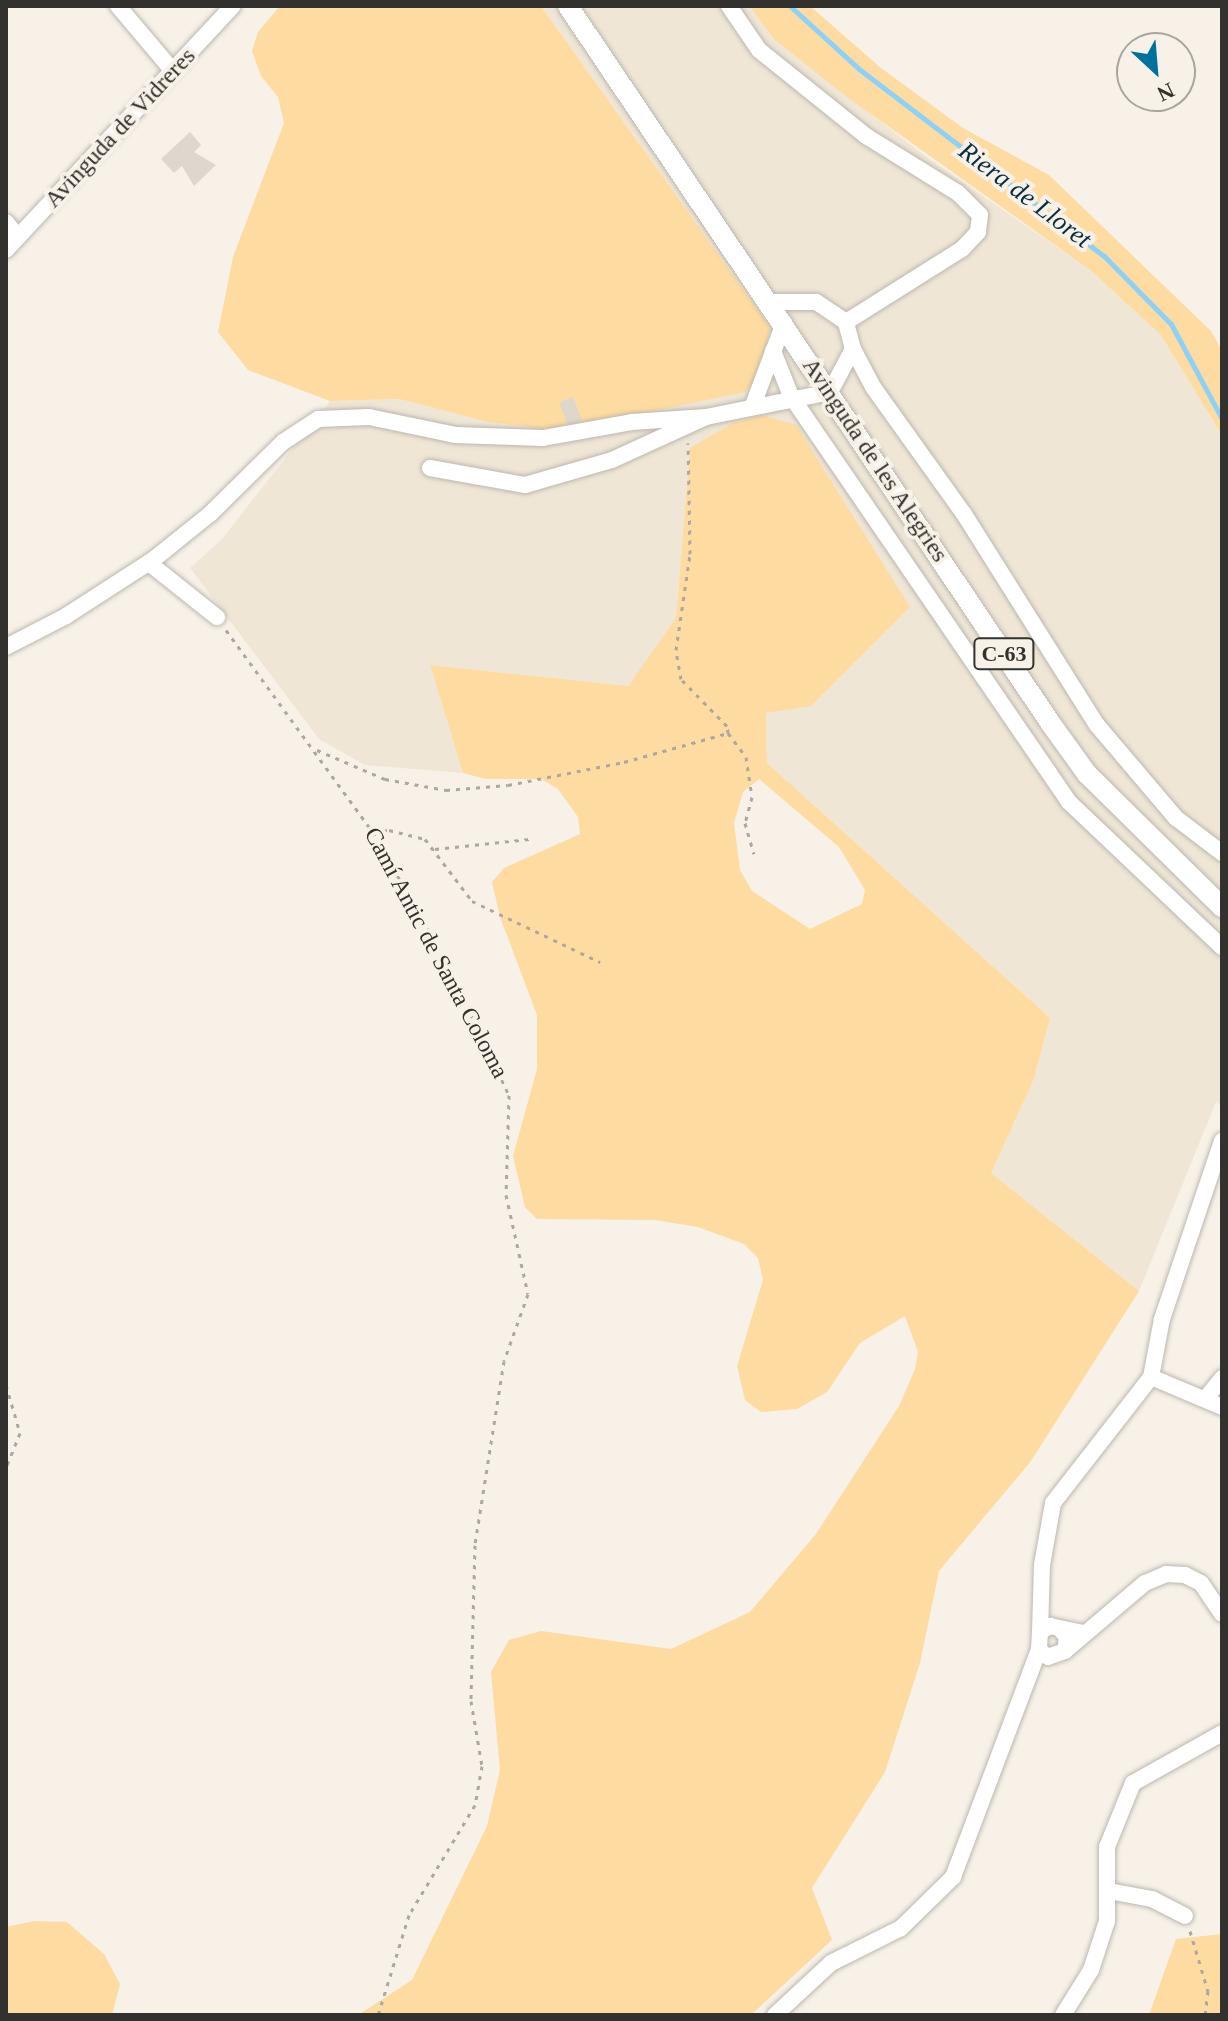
<!DOCTYPE html>
<html>
<head>
<meta charset="utf-8">
<style>
  body { margin:0 }
  #map { position:relative; width:1228px; height:2021px; overflow:hidden; background:#f7f1e8; font-family:"Times New Roman",serif }
  div>[style] { position:absolute }
  [style*='--x'] { left:calc(var(--x)*1px); top:calc(var(--y)*1px); width:calc(var(--w)*1px); rotate:calc(var(--a)*1deg) }
  .built>* { inset:0; background:#efe6d6 }
  .green>* { inset:0; background:#fedba0 }
  .stream>* { height:5px; margin:-2.5px; padding:0 2.5px; transform-origin:2.5px; border-radius:2.5px; background:#8cd1f7 }
  .building>* { inset:0; background:#ddd7ce; transform-origin:0 0 }
  .path>* { height:3px; margin-top:-1.5px; transform-origin:0; background:repeating-linear-gradient(90deg,#aca8a1 0 4px,transparent 0 10px) }
  .roads { filter:drop-shadow(0 0 2px #bcb7ae) drop-shadow(0 0 2px #bcb7ae) }
  .minor>* { height:16px; margin:-8px; padding:0 8px; transform-origin:8px; border-radius:8px; background:#fff }
  .major>* { height:20px; margin:-10px; padding:0 10px; transform-origin:10px; border-radius:10px; background:#fff }
  span { translate:-50% -50%; white-space:nowrap; text-align:center; line-height:1.15; -webkit-text-stroke:8px #f7f1e8; paint-order:stroke }
  .shield-label span { padding:2px 6px; background:#f7f1e8; border:2px solid; border-radius:6px; -webkit-text-stroke-width:0 }
  .shield-label { font-size:22px; color:#33312d; font-weight:700 }
  .street-label { font-size:24px; color:#33312d }
  .water-label { font-size:26px; color:#042e41; font-style:italic }
  .frame { position:absolute; inset:0; border:8px solid #33312d; pointer-events:none }
  .north { position:absolute; left:1116px; top:32px; width:80px; height:80px; box-sizing:border-box; background:#f7f1e8; border:2px solid #a9a49d; border-radius:50%; rotate:154deg; font-size:22px; font-weight:700; line-height:32px; text-align:center; color:#33312d }
  .north::after { content:''; display:block; margin:auto; width:28px; height:36px; background:#00719c; clip-path:polygon(50% 0,100% 100%,50% 72%,0 100%) }
</style>
</head>
<body>
<div id="map">
  <div class="built">
    <div style="clip-path:polygon(541px 6px,749px 6px,774px 39px,928px 158px,1090px 270px,1161px 335px,1222px 435px,1222px 1106px,1216px 1102px,1139px 1291px,991px 1173px,1034px 1079px,1050px 1018px,767px 763px,766px 713px,690px 448px,676px 618px,628px 686px,430px 665px,463px 773px,365px 765px,319px 739px,190px 568px,222px 539px,330px 401px,399px 399px,488px 422px,558px 431px,770px 327px)"></div>
  </div>
  <div class="green">
    <div style="clip-path:polygon(280px 6px,541px 6px,770px 327px,760px 373px,745px 392px,558px 431px,488px 422px,399px 399px,330px 401px,248px 370px,218px 332px,233px 257px,284px 123px,278px 97px,261px 76px,252px 51px,258px 32px)"></div>
    <div style="clip-path:polygon(749px 6px,810px 6px,881px 68px,963px 128px,1049px 175px,1211px 331px,1222px 351px,1222px 435px,1161px 335px,1090px 270px,847px 97px,774px 39px)"></div>
    <div style="clip-path:polygon(evenodd,761px 415px,796px 425px,910px 607px,811px 706px,766px 713px,767px 763px,1050px 1018px,1034px 1079px,991px 1173px,1139px 1291px,1031px 1461px,939px 1571px,920px 1663px,885px 1772px,812px 1888px,832px 1940px,751px 2015px,358px 2015px,412px 1980px,487px 1826px,500px 1770px,491px 1672px,509px 1640px,541px 1631px,671px 1649px,750px 1612px,816px 1534px,899px 1406px,915px 1369px,918px 1352px,905px 1316px,860px 1343px,827px 1392px,797px 1409px,761px 1412px,745px 1400px,737px 1366px,763px 1280px,758px 1258px,744px 1244px,698px 1227px,655px 1220px,537px 1219px,525px 1207px,513px 1156px,537px 1069px,537px 1015px,500px 917px,492px 882px,504px 868px,580px 834px,578px 817px,558px 789px,541px 779px,486px 779px,463px 773px,430px 665px,628px 686px,676px 618px,690px 448px,733px 423px,761px 415px,759px 779px,839px 847px,865px 890px,862px 904px,810px 929px,752px 891px,740px 870px,734px 823px,743px 792px,759px 779px)"></div>
    <div style="clip-path:polygon(34px 1921px,67px 1922px,104px 1954px,120px 1984px,112px 2015px,6px 2015px,6px 1927px)"></div>
    <div style="clip-path:polygon(1222px 1934px,1222px 2015px,1149px 2015px,1176px 1939px)"></div>
  </div>
  <div class="stream">
    <div style="--x:790;--y:6;--w:93;--a:42.4"></div>
    <div style="--x:859;--y:69;--w:308;--a:37.4"></div>
    <div style="--x:1104;--y:256;--w:95;--a:45.4"></div>
    <div style="--x:1171;--y:324;--w:108;--a:61.8"></div>
  </div>
  <div class="building">
    <div style="clip-path:polygon(190px 132px,201px 145px,194px 152px,216px 165px,194px 186px,182px 166px,174px 173px,161px 159px)"></div>
    <div style="left:573px;top:397px;width:25px;height:15px;rotate:69deg"></div>
  </div>
  <div class="path">
    <div style="--x:226;--y:630;--w:250;--a:54"></div>
    <div style="--x:373;--y:832;--w:149;--a:60.7"></div>
    <div style="--x:446;--y:962;--w:147;--a:64.7"></div>
    <div style="--x:509;--y:1095;--w:100;--a:91.7"></div>
    <div style="--x:506;--y:1195;--w:101;--a:77.5"></div>
    <div style="--x:528;--y:1294;--w:71;--a:109.7"></div>
    <div style="--x:504;--y:1361;--w:186;--a:99"></div>
    <div style="--x:475;--y:1545;--w:156;--a:91.5"></div>
    <div style="--x:471;--y:1701;--w:66;--a:80.4"></div>
    <div style="--x:482;--y:1766;--w:40;--a:100"></div>
    <div style="--x:475;--y:1805;--w:128;--a:121"></div>
    <div style="--x:409;--y:1915;--w:105;--a:107.2"></div>
    <div style="--x:728;--y:733;--w:30;--a:53"></div>
    <div style="--x:746;--y:757;--w:40;--a:81.5"></div>
    <div style="--x:752;--y:797;--w:27;--a:105"></div>
    <div style="--x:745;--y:823;--w:32;--a:74"></div>
    <div style="--x:317;--y:750;--w:74;--a:23.1"></div>
    <div style="--x:385;--y:779;--w:62;--a:10.2"></div>
    <div style="--x:446;--y:790;--w:62;--a:-4.6"></div>
    <div style="--x:508;--y:785;--w:118;--a:-11.2"></div>
    <div style="--x:624;--y:762;--w:108;--a:-15.6"></div>
    <div style="--x:728;--y:733;--w:7;--a:-98"></div>
    <div style="--x:727;--y:726;--w:66;--a:-134.4"></div>
    <div style="--x:681;--y:679;--w:29;--a:-100"></div>
    <div style="--x:676;--y:650;--w:97;--a:-81.7"></div>
    <div style="--x:690;--y:554;--w:111;--a:-91"></div>
    <div style="--x:373;--y:832;--w:16;--a:-7"></div>
    <div style="--x:389;--y:830;--w:37;--a:14"></div>
    <div style="--x:425;--y:839;--w:78;--a:52.8"></div>
    <div style="--x:472;--y:901;--w:142;--a:25.5"></div>
    <div style="--x:435;--y:849;--w:95;--a:-6.1"></div>
    <div style="--x:6;--y:1385;--w:50;--a:73.7"></div>
    <div style="--x:20;--y:1433;--w:37;--a:112"></div>
    <div style="--x:1190;--y:1931;--w:63;--a:73.3"></div>
    <div style="--x:1208;--y:1991;--w:24;--a:97"></div>
  </div>
  <div class="roads">
    <div class="minor">
      <div style="--x:118;--y:6;--w:85;--a:49.8"></div>
      <div style="--x:729;--y:6;--w:53;--a:55.7"></div>
      <div style="--x:759;--y:50;--w:137;--a:38.8"></div>
      <div style="--x:866;--y:136;--w:108;--a:31.8"></div>
      <div style="--x:958;--y:193;--w:31;--a:45"></div>
      <div style="--x:980;--y:215;--w:17;--a:97"></div>
      <div style="--x:978;--y:232;--w:23;--a:133"></div>
      <div style="--x:962;--y:249;--w:137;--a:147.8"></div>
      <div style="--x:6;--y:222;--w:19;--a:51"></div>
      <div style="--x:6;--y:250;--w:333;--a:-47.1"></div>
      <div style="--x:853;--y:349;--w:43;--a:62.2"></div>
      <div style="--x:873;--y:387;--w:156;--a:54.4"></div>
      <div style="--x:964;--y:514;--w:249;--a:57.8"></div>
      <div style="--x:1097;--y:725;--w:122;--a:49.7"></div>
      <div style="--x:1176;--y:818;--w:58;--a:37.3"></div>
      <div style="--x:773;--y:351;--w:48;--a:68.2"></div>
      <div style="--x:791;--y:396;--w:492;--a:55.6"></div>
      <div style="--x:1069;--y:802;--w:211;--a:43.5"></div>
      <div style="--x:753;--y:405;--w:88;--a:-69.3"></div>
      <div style="--x:430;--y:468;--w:97;--a:10.1"></div>
      <div style="--x:525;--y:485;--w:91;--a:-16"></div>
      <div style="--x:612;--y:460;--w:103;--a:-24.6"></div>
      <div style="--x:706;--y:417;--w:126;--a:-11.4"></div>
      <div style="--x:830;--y:392;--w:49;--a:-61.9"></div>
      <div style="--x:853;--y:349;--w:28;--a:-105"></div>
      <div style="--x:846;--y:322;--w:36;--a:-146"></div>
      <div style="--x:816;--y:302;--w:47;--a:180"></div>
      <div style="--x:149;--y:563;--w:87;--a:38.5"></div>
      <div style="--x:6;--y:647;--w:68;--a:-27.3"></div>
      <div style="--x:66;--y:616;--w:105;--a:-32.9"></div>
      <div style="--x:154;--y:559;--w:72;--a:-38.8"></div>
      <div style="--x:210;--y:514;--w:103;--a:-44.6"></div>
      <div style="--x:283;--y:442;--w:42;--a:-33.3"></div>
      <div style="--x:318;--y:419;--w:51;--a:-2.2"></div>
      <div style="--x:369;--y:417;--w:89;--a:11.7"></div>
      <div style="--x:456;--y:435;--w:87;--a:2"></div>
      <div style="--x:543;--y:438;--w:90;--a:-10.2"></div>
      <div style="--x:632;--y:422;--w:74;--a:-3.9"></div>
      <div style="--x:1151;--y:1377;--w:77;--a:22.9"></div>
      <div style="--x:1206;--y:1398;--w:26;--a:-51"></div>
      <div style="--x:1060;--y:1629;--w:11;--a:49"></div>
      <div style="--x:1067;--y:1637;--w:14;--a:98"></div>
      <div style="--x:1065;--y:1651;--w:18;--a:161"></div>
      <div style="--x:1048;--y:1657;--w:11;--a:-142"></div>
      <div style="--x:1039;--y:1650;--w:18;--a:-87"></div>
      <div style="--x:1040;--y:1632;--w:12;--a:-31"></div>
      <div style="--x:1050;--y:1626;--w:33;--a:12"></div>
      <div style="--x:1040;--y:1632;--w:67;--a:-88.3"></div>
      <div style="--x:1042;--y:1565;--w:63;--a:-79.9"></div>
      <div style="--x:1053;--y:1503;--w:160;--a:-52.1"></div>
      <div style="--x:1151;--y:1377;--w:59;--a:-79.3"></div>
      <div style="--x:1162;--y:1319;--w:188;--a:-71.4"></div>
      <div style="--x:1065;--y:1651;--w:105;--a:-40.4"></div>
      <div style="--x:1145;--y:1583;--w:23;--a:-23"></div>
      <div style="--x:1166;--y:1574;--w:19;--a:3"></div>
      <div style="--x:1185;--y:1575;--w:18;--a:27"></div>
      <div style="--x:1201;--y:1583;--w:37;--a:56"></div>
      <div style="--x:1109;--y:1891;--w:44;--a:10.5"></div>
      <div style="--x:1152;--y:1899;--w:37;--a:27"></div>
      <div style="--x:775;--y:2015;--w:76;--a:-42.9"></div>
      <div style="--x:831;--y:1963;--w:78;--a:-26.6"></div>
      <div style="--x:901;--y:1928;--w:73;--a:-44.4"></div>
      <div style="--x:953;--y:1877;--w:243;--a:-69.3"></div>
      <div style="--x:1063;--y:2015;--w:53;--a:-58.1"></div>
      <div style="--x:1091;--y:1970;--w:52;--a:-71.9"></div>
      <div style="--x:1107;--y:1921;--w:74;--a:-90"></div>
      <div style="--x:1107;--y:1847;--w:69;--a:-67.9"></div>
      <div style="--x:1133;--y:1783;--w:102;--a:-29.3"></div>
    </div>
    <div class="major">
      <div style="--x:568;--y:6;--w:865;--a:56.07"></div>
      <div style="--x:1051;--y:724;--w:62;--a:54.2"></div>
      <div style="--x:1087;--y:774;--w:190;--a:44.6"></div>
    </div>
  </div>
  <div class="shield-label">
    <span style="left:1004px;top:654px">C-63</span>
  </div>
  <div class="street-label">
    <span style="left:120px;top:128px;rotate:-47deg">Avinguda de Vidreres</span>
    <span style="left:875px;top:460px;rotate:56deg">Avinguda de les Alegries</span>
    <span style="left:436px;top:953px;rotate:62deg">Camí Antic de Santa Coloma</span>
  </div>
  <div class="water-label">
    <span style="left:1025px;top:195px;rotate:37deg">Riera de Lloret</span>
  </div>
  <div class="frame"></div>
  <div class="north">N</div>
</div>
</body>
</html>
